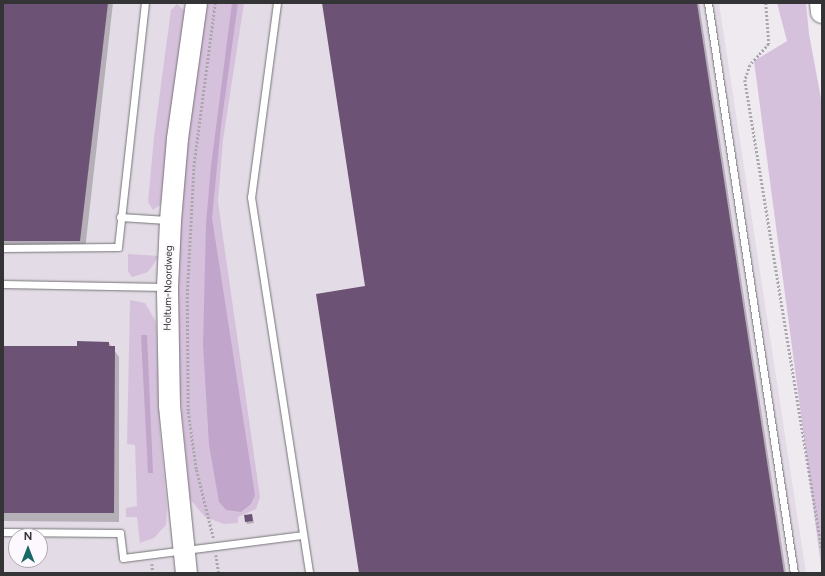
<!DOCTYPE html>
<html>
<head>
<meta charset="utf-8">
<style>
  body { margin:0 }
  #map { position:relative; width:825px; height:576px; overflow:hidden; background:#eeeaf0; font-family:Figtree,sans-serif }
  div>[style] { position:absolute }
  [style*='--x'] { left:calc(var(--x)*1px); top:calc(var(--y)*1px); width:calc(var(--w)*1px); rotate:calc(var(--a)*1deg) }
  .built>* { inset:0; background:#e3dce6 }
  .green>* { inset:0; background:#d6c1dc }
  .water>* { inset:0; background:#c2a5cb }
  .shadow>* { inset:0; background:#0003 }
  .building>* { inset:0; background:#6c5274; transform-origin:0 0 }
  .path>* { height:2.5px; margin-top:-1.25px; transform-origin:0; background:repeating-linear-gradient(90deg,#aaa7ac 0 2px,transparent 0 4px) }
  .roads { filter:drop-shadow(0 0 1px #767377) drop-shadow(0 0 1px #767377) }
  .lane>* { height:7px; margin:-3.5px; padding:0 3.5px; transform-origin:3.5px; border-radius:3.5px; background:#fff }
  .secondary>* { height:21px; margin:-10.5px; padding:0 10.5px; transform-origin:10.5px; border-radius:10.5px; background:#fff }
  .highway>* { height:22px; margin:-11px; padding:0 11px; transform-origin:11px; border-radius:11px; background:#fff }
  span { translate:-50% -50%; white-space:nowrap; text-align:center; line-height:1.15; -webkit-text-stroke:4px #fcf8fd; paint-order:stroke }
  .street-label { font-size:10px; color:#343335 }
  .frame { position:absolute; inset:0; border:4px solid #343335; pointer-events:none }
  .north { position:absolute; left:8px; top:528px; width:40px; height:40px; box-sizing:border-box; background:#fcf8fd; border:1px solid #aca9ad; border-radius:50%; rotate:0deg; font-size:11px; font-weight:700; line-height:16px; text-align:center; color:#343335 }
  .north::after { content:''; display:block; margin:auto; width:14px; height:18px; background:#196766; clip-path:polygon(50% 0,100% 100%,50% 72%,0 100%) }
</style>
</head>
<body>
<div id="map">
  <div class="built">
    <div style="clip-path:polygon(evenodd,3px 3px,719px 3px,806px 573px,3px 573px,3px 3px,16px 536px,40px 536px,40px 560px,16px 560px,16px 536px)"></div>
  </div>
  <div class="green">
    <div style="clip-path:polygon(204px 3px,244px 3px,223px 140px,218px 202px,260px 497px,256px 509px,238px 517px,238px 523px,224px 524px,205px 517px,190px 499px,177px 360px,178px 240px,184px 153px)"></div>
    <div style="clip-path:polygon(777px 3px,806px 3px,809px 34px,822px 104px,822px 573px,754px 61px,787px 41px)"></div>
    <div style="clip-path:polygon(177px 4px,186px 12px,164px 202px,153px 210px,148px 202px,154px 137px,171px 10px)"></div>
    <div style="clip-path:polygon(128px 254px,159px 256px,148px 272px,132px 277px,128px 271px)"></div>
    <div style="clip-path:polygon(130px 300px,145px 303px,156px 322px,160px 432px,167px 507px,166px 525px,154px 538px,140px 543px,137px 517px,126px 517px,126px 508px,137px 506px,135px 445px,127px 444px)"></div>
  </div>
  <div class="water">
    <div style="clip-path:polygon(232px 3px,238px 3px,221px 126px,212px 218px,255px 495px,251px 504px,241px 512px,226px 510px,219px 502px,209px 445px,203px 345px,206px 223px,211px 166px)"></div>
    <div style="clip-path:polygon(141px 335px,147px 335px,153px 473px,148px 473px)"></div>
  </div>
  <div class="shadow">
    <div style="clip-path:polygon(3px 3px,113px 3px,85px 250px,3px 250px)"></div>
    <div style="clip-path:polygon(323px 3px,699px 3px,786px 573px,360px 573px,366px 287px)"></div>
    <div style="clip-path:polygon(109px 343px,119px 357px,119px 522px,3px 521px,3px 347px,78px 347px)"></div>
    <div style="clip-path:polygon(252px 515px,254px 523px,247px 524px,246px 522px)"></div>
  </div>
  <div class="building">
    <div style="clip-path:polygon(3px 3px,108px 3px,80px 241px,3px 241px)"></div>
    <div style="clip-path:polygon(322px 3px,697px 3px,784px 573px,359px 573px,316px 294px,365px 286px)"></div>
    <div style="clip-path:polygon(77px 341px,109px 342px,109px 346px,115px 346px,114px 513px,3px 513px,3px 346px,77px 346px)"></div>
    <div style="left:252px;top:514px;width:7px;height:8px;rotate:82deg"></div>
  </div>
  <div class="path">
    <div style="--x:766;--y:3;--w:41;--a:85.8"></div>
    <div style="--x:769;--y:44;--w:28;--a:132"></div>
    <div style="--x:750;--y:65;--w:16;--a:108"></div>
    <div style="--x:745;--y:80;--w:475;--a:80.7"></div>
    <div style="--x:213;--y:538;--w:71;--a:-103.8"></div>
    <div style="--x:196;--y:469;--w:59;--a:-97.9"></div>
    <div style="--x:188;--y:411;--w:116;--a:-90.5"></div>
    <div style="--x:187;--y:295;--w:132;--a:-87"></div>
    <div style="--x:194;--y:163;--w:161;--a:-82.5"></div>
    <div style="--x:216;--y:555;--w:18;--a:81"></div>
    <div style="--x:152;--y:564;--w:9;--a:84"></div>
  </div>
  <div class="roads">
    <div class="lane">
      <div style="--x:277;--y:3;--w:196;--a:97.6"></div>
      <div style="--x:251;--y:197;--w:380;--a:81.2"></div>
      <div style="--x:708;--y:3;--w:576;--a:81.42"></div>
      <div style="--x:120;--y:217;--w:47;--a:3.7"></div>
      <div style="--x:3;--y:248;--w:115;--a:-0.5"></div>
      <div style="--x:118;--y:247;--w:245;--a:-83.7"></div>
      <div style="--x:3;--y:284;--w:162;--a:1.1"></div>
      <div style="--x:3;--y:532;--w:117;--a:0.5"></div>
      <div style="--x:120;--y:533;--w:25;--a:83"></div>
      <div style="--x:123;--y:558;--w:180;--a:-7.3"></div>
    </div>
    <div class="secondary">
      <div style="--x:186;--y:573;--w:169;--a:-95.8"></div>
      <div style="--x:169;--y:405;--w:118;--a:-91"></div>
      <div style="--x:167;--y:287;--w:67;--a:-87.4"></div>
      <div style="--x:170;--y:220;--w:82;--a:-85.1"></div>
      <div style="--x:177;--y:138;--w:136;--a:-82"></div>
    </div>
    <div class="highway">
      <div style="--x:821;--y:3;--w:9;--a:84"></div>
    </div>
  </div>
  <div class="street-label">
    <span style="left:168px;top:288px;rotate:-89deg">Holtum-Noordweg</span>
  </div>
  <div class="frame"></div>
  <div class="north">N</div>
</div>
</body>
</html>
